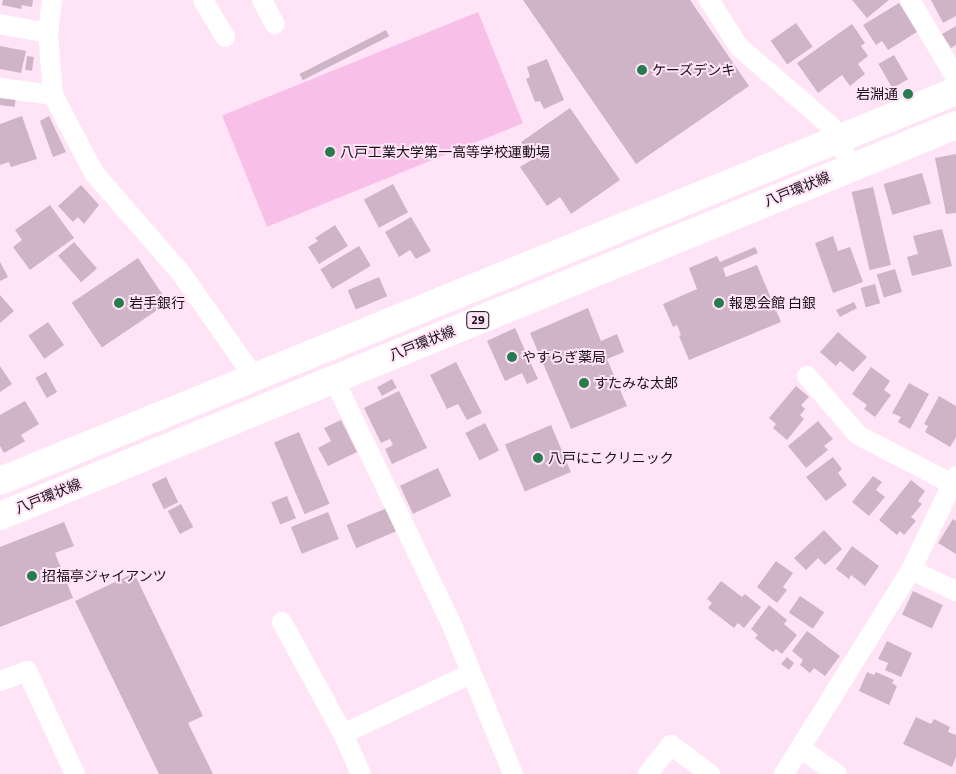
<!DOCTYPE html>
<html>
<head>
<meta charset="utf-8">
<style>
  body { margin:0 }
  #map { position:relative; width:956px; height:774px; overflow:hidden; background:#ffe3f7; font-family:"Titillium Web","Noto Sans JP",sans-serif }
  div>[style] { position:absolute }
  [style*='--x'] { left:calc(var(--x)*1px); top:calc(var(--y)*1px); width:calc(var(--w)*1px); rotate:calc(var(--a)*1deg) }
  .green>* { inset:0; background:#f8bfe9; transform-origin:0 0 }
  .building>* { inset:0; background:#cfb4c7; transform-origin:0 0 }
  .street>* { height:20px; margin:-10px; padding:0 10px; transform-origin:10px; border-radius:10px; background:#fff }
  .primary>* { height:28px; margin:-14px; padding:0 14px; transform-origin:14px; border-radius:14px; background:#fff }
  .dots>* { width:14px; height:14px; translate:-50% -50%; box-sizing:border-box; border:2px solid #ffe3f7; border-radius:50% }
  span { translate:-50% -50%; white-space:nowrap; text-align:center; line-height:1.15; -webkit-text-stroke:4px #ffe3f7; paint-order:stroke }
  .shield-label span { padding:1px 4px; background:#ffe3f7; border:1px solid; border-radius:4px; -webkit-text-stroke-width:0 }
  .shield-label { font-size:12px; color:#180f16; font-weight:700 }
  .poi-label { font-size:14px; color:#180f16 }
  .left { translate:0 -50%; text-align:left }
  .right { translate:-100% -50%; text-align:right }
  .street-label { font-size:14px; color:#180f16 }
</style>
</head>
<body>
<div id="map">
  <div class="green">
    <div style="left:478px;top:12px;width:120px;height:276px;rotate:68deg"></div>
  </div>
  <div class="building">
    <div style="clip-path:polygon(3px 0,33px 0,32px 7px,22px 5px,21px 9px,2px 5px)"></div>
    <div style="clip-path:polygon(523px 0,690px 0,749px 86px,636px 164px)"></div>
    <div style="clip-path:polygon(852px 0,889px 0,867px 18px)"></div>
    <div style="clip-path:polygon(931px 0,956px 0,956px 16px,943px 23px)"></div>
    <div style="clip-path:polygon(899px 3px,917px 32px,888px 50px,882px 41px,876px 45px,863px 25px)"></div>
    <div style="left:796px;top:23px;width:29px;height:31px;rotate:55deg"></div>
    <div style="clip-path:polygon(852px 24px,865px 43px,861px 46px,868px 56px,858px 64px,865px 74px,850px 86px,842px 75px,818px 93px,797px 63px)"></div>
    <div style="clip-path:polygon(956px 26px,956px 45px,951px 48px,942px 34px)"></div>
    <div style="left:386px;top:30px;width:7px;height:97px;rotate:63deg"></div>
    <div style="clip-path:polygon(0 46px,26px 51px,21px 73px,0 69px)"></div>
    <div style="left:894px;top:55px;width:28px;height:18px;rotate:60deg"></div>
    <div style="left:27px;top:56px;width:7px;height:14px;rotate:8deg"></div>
    <div style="clip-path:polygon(547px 59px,564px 100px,544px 109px,540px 101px,535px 102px,526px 79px,530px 77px,527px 67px)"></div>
    <div style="left:0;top:95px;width:16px;height:10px;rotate:7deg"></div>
    <div style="clip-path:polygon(570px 108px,620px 180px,571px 214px,560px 197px,547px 206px,520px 167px,533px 159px,521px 142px)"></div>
    <div style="clip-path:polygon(22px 116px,37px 159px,11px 167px,9px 162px,0 165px,0 124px)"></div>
    <div style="clip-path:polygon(49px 116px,66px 152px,53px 157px,40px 121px)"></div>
    <div style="clip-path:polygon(956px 154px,956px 213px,946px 214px,935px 158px)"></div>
    <div style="left:922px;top:173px;width:32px;height:40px;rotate:74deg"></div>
    <div style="left:393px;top:184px;width:32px;height:33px;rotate:62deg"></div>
    <div style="clip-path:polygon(81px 185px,99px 205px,84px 224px,78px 217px,73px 222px,58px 206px)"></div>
    <div style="left:873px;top:187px;width:80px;height:22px;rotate:77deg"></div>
    <div style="clip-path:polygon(50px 205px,74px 238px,30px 270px,13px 247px,22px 240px,15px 230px)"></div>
    <div style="clip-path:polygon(411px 217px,431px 251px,416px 259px,410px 250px,399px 257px,385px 232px)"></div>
    <div style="clip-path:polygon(335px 225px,348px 246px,319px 264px,308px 247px,318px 241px,315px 238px)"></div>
    <div style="clip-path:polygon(942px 229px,952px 266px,912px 276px,907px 257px,918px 254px,913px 236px)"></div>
    <div style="clip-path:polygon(833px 236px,838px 251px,850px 247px,863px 282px,833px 293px,815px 243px)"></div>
    <div style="left:74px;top:242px;width:35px;height:21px;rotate:49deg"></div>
    <div style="left:359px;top:246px;width:23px;height:45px;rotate:59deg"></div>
    <div style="clip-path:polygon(755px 247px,758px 253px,723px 268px,726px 277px,757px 265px,781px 322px,689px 360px,679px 336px,681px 335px,677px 325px,673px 327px,663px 304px,697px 289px,689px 268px,717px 256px,720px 262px)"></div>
    <div style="left:138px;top:258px;width:54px;height:80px;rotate:56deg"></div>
    <div style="clip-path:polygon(0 262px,8px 277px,0 281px)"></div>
    <div style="left:895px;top:269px;width:24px;height:19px;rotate:73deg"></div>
    <div style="left:379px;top:277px;width:21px;height:34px;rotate:67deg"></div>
    <div style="left:875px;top:284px;width:20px;height:15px;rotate:75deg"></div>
    <div style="clip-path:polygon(0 295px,14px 311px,0 323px)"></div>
    <div style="clip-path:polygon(854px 302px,857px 308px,840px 317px,836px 310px)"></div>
    <div style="clip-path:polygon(588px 308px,601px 341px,617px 334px,624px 352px,607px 359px,627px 406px,571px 429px,530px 333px)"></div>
    <div style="left:48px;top:322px;width:28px;height:24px;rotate:55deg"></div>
    <div style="clip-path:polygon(515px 328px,538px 379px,527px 384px,522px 373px,505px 381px,487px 341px)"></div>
    <div style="clip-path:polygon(838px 332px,867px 357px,853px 372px,840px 361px,836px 366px,820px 352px)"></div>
    <div style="clip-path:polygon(456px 362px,482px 413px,467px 420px,458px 404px,447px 409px,430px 375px)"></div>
    <div style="clip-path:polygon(0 366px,12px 384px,0 392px)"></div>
    <div style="clip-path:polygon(871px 367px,890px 381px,884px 390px,891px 395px,875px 417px,864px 409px,867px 405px,852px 394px)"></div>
    <div style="left:46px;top:372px;width:23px;height:12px;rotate:61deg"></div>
    <div style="left:392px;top:379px;width:10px;height:17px;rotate:61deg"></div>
    <div style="clip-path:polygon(909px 383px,929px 394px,910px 429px,898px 422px,901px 417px,892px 413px)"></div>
    <div style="clip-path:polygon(796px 386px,809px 397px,801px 405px,805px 409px,800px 415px,804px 419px,787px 440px,773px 428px,776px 424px,769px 418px)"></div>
    <div style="clip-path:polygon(399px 391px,427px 448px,392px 464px,385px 449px,393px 445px,390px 439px,381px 443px,364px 408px)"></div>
    <div style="clip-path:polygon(939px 396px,956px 406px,956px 437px,950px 447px,925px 432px,928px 426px,924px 424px)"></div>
    <div style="clip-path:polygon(25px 401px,39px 424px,21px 435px,25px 441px,4px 453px,0 446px,0 415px)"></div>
    <div style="clip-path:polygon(341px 420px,357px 452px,328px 466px,318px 448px,331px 441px,324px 428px)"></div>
    <div style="clip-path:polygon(818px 421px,833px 439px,824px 446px,828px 450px,806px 468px,788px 446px)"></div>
    <div style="left:485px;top:423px;width:31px;height:22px;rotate:63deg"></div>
    <div style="left:551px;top:425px;width:51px;height:50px;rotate:67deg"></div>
    <div style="left:299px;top:432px;width:78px;height:27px;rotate:67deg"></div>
    <div style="clip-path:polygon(833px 457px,842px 469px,838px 473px,847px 485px,826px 501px,806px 477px)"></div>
    <div style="left:438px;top:468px;width:31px;height:42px;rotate:65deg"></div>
    <div style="clip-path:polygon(873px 476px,882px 482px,876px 490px,885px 497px,869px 516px,852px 502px)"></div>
    <div style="left:166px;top:477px;width:28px;height:16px;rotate:64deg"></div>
    <div style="clip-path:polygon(911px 480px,925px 491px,918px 501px,922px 504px,911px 517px,916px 521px,904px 535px,900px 531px,897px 535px,879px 520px)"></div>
    <div style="left:287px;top:496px;width:24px;height:17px;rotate:68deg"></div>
    <div style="left:181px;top:504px;width:26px;height:15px;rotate:62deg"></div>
    <div style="left:387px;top:508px;width:25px;height:44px;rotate:67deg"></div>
    <div style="left:328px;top:512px;width:29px;height:40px;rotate:68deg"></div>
    <div style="clip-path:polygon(953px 519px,956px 521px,956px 554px,938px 543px)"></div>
    <div style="clip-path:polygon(64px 522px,74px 546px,55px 553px,73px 598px,0 627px,0 547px)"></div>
    <div style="clip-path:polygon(824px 530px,842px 549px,825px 565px,818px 558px,806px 570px,794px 558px)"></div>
    <div style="clip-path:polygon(852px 546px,879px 566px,865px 586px,851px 575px,849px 579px,836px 569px)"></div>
    <div style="clip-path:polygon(776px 561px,793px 573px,783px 587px,787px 590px,777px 603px,757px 587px)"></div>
    <div style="clip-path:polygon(134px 573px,203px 716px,188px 723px,213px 774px,159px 774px,75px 601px)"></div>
    <div style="clip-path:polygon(721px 581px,742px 597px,745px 594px,761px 607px,744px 628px,738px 623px,734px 628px,708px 608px,712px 603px,707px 599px)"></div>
    <div style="left:913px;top:591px;width:33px;height:26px;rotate:25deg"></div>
    <div style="left:800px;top:596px;width:29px;height:20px;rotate:34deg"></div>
    <div style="clip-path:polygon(769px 605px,787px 620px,784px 624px,797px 635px,782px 654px,776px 649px,773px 652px,755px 638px,758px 635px,751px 629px)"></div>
    <div style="clip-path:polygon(807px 631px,840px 656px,825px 676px,814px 668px,810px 673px,800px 665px,803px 660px,792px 651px)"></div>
    <div style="clip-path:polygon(887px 641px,912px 653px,901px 677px,885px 670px,888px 663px,878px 659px)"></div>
    <div style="clip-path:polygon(787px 657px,794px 663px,789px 670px,781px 664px)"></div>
    <div style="clip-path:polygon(867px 672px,874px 675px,876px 672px,894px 680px,892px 683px,897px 686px,889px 705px,859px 691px)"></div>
    <div style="clip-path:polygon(916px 717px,931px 724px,934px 719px,950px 727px,948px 732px,956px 735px,956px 757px,952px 767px,903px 744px)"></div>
  </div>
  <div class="street">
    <div style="--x:52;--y:0;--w:33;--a:97"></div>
    <div style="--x:48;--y:33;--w:62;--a:85.4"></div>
    <div style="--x:53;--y:95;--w:88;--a:62.3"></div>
    <div style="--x:94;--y:173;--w:133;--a:49"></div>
    <div style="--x:181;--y:273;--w:127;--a:54.9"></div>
    <div style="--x:203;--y:0;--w:43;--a:59.3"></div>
    <div style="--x:262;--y:0;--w:27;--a:62"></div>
    <div style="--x:709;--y:0;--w:56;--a:57.4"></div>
    <div style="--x:739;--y:47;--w:121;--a:40.7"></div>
    <div style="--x:831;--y:126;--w:14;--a:56"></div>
    <div style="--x:839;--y:138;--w:31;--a:68"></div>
    <div style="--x:910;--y:0;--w:91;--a:59.5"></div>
    <div style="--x:0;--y:24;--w:49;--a:10.6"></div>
    <div style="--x:0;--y:88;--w:53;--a:7.5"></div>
    <div style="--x:807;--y:376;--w:78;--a:49.2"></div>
    <div style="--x:858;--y:435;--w:106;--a:27.5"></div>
    <div style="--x:334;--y:379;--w:271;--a:64.4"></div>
    <div style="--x:451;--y:623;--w:163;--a:67.7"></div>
    <div style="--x:911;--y:570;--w:50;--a:25"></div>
    <div style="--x:282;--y:622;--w:128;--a:61.4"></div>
    <div style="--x:0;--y:681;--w:29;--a:-20"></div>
    <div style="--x:27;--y:671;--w:114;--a:65"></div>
    <div style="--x:800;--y:748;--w:45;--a:35.1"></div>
    <div style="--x:361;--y:774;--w:44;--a:-114.2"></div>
    <div style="--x:343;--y:734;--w:140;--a:-25.3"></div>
    <div style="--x:648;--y:774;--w:37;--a:-52"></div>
    <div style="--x:671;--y:745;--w:49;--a:36.6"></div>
    <div style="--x:784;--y:774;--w:240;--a:-58.1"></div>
    <div style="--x:911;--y:570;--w:104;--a:-64.4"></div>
  </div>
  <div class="primary">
    <div style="--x:0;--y:481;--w:1032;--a:-22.19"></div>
    <div style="--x:0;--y:516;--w:1033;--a:-22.24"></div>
  </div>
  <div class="dots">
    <div style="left:642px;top:70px;background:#277b4e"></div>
    <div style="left:908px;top:94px;background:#277b4e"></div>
    <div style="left:330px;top:152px;background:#277b4e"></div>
    <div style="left:119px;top:303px;background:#277b4e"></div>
    <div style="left:719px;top:303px;background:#277b4e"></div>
    <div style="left:512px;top:357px;background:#277b4e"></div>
    <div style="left:584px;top:383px;background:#277b4e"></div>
    <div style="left:538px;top:458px;background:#277b4e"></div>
    <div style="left:32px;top:576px;background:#277b4e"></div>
  </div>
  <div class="shield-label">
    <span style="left:478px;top:320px">29</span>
  </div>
  <div class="poi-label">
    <span class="left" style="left:652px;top:70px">ケーズデンキ</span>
    <span class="right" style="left:898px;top:94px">岩淵通</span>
    <span class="left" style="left:340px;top:152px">八戸工業大学第一高等学校運動場</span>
    <span class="left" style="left:129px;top:303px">岩手銀行</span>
    <span class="left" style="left:729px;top:303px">報恩会館 白銀</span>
    <span class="left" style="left:522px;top:357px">やすらぎ薬局</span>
    <span class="left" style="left:594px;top:383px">すたみな太郎</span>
    <span class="left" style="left:548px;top:458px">八戸にこクリニック</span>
    <span class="left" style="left:42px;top:576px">招福亭ジャイアンツ</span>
  </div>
  <div class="street-label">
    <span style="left:797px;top:189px;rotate:-22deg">八戸環状線</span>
    <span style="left:422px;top:343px;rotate:-22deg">八戸環状線</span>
    <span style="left:48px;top:496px;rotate:-22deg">八戸環状線</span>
  </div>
</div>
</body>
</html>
